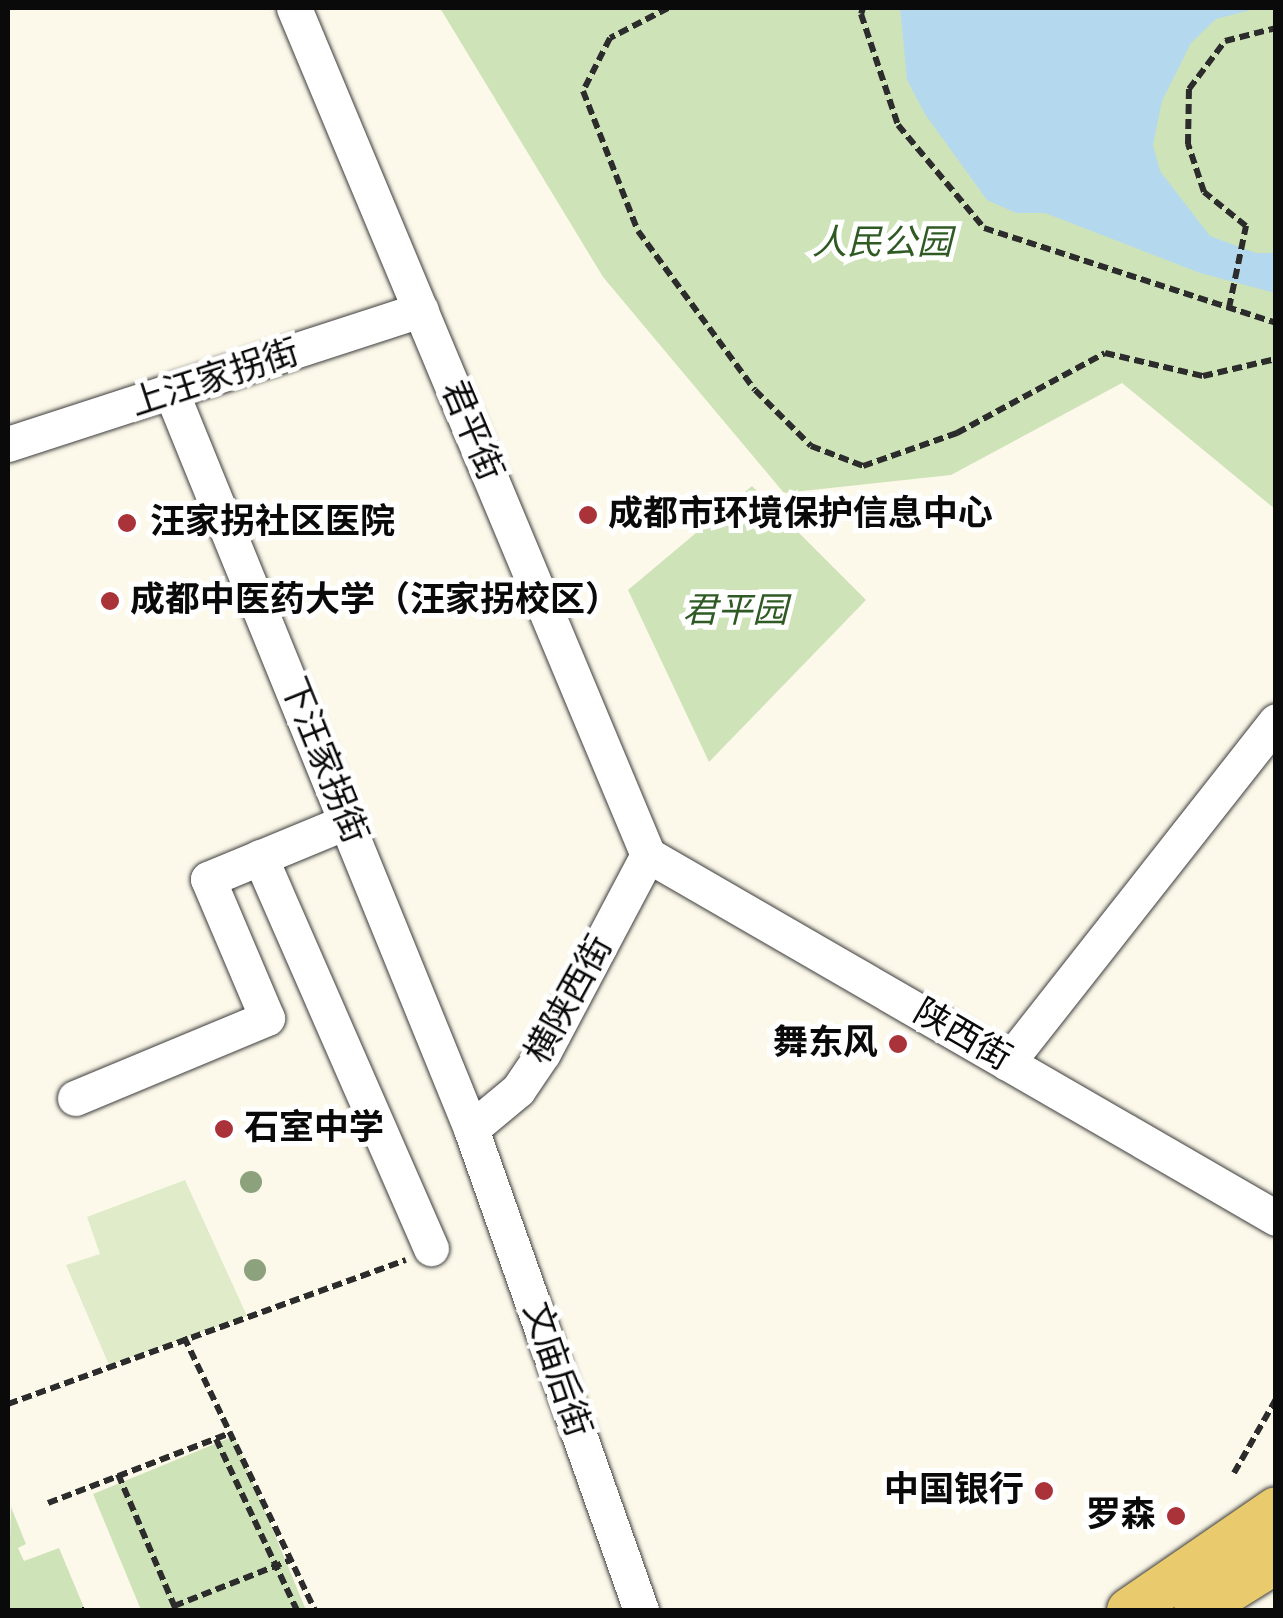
<!DOCTYPE html>
<html>
<head>
<meta charset="utf-8">
<style>
  body { margin:0 }
  #map { position:relative; width:1283px; height:1618px; overflow:hidden; background:#fdf9ea; font-family:Spectral,"Noto Sans SC",serif }
  div>[style] { position:absolute }
  [style*='--x'] { left:calc(var(--x)*1px); top:calc(var(--y)*1px); width:calc(var(--w)*1px); rotate:calc(var(--a)*1deg) }
  .green>* { inset:0; background:#cfe3b8 }
  .pitch>* { inset:0; background:#dfebc9 }
  .water>* { inset:0; background:#b4d9ee }
  .path>* { height:6px; margin-top:-3px; transform-origin:0; background:repeating-linear-gradient(90deg,#2c2c2c 0 10px,transparent 0 15px) }
  .roads { filter:drop-shadow(0 0 2px #3d3d3d) drop-shadow(0 0 2px #3d3d3d) }
  .minor>* { height:35px; margin:-17.5px; padding:0 17.5px; transform-origin:17.5px; border-radius:17.5px; background:#fff }
  .major>* { height:45px; margin:-22.5px; padding:0 22.5px; transform-origin:22.5px; border-radius:22.5px; background:#e9ca6d }
  .trees>* { width:22px; height:22px; margin:-11px; border-radius:50%; background:#8ca27d }
  .dots>* { width:28px; height:28px; translate:-50% -50%; box-sizing:border-box; border:5px solid #fff; border-radius:50% }
  span { translate:-50% -50%; white-space:nowrap; text-align:center; line-height:1.15; -webkit-text-stroke:10px #fff; paint-order:stroke }
  .park-label { font-size:35px; color:#2f5a23; font-style:italic }
  .street-label { font-size:35px; color:#0a0a0a }
  .poi-label { font-size:35px; color:#0a0a0a; font-weight:700 }
  .left { translate:0 -50%; text-align:left }
  .right { translate:-100% -50%; text-align:right }
  .frame { position:absolute; inset:0; border:10px solid #0a0a0a; pointer-events:none }
</style>
</head>
<body>
<div id="map">
  <div class="green">
    <div style="clip-path:polygon(440px 8px,1275px 8px,1275px 509px,1122px 383px,951px 475px,784px 493px,603px 277px)"></div>
    <div style="clip-path:polygon(752px 486px,866px 600px,709px 762px,628px 590px)"></div>
    <div style="clip-path:polygon(234px 1436px,306px 1610px,141px 1610px,93px 1494px)"></div>
    <div style="clip-path:polygon(11px 1507px,26px 1544px,18px 1548px,24px 1561px,59px 1548px,85px 1610px,8px 1610px)"></div>
  </div>
  <div class="pitch">
    <div style="clip-path:polygon(185px 1180px,247px 1316px,109px 1365px,66px 1265px,100px 1254px,87px 1217px)"></div>
  </div>
  <div class="water">
    <div style="clip-path:polygon(900px 8px,1258px 8px,1216px 19px,1191px 43px,1162px 101px,1153px 145px,1160px 171px,1210px 236px,1256px 253px,1275px 253px,1275px 293px,1200px 273px,1045px 213px,1016px 213px,987px 200px,925px 114px,907px 80px)"></div>
  </div>
  <div class="path">
    <div style="--x:668;--y:8;--w:65;--a:152.7"></div>
    <div style="--x:610;--y:38;--w:59;--a:117"></div>
    <div style="--x:583;--y:91;--w:150;--a:68.6"></div>
    <div style="--x:638;--y:231;--w:197;--a:53.7"></div>
    <div style="--x:755;--y:390;--w:79;--a:45"></div>
    <div style="--x:811;--y:446;--w:56;--a:21"></div>
    <div style="--x:863;--y:466;--w:100;--a:-19.3"></div>
    <div style="--x:957;--y:433;--w:168;--a:-28.4"></div>
    <div style="--x:1105;--y:353;--w:101;--a:13.2"></div>
    <div style="--x:1203;--y:376;--w:75;--a:-13.1"></div>
    <div style="--x:863;--y:8;--w:6;--a:108"></div>
    <div style="--x:861;--y:14;--w:117;--a:71.6"></div>
    <div style="--x:898;--y:125;--w:134;--a:50.1"></div>
    <div style="--x:984;--y:228;--w:307;--a:18"></div>
    <div style="--x:1229;--y:308;--w:84;--a:-78.3"></div>
    <div style="--x:1246;--y:226;--w:54;--a:-141"></div>
    <div style="--x:1204;--y:192;--w:51;--a:-108.4"></div>
    <div style="--x:1188;--y:144;--w:55;--a:-89"></div>
    <div style="--x:1189;--y:89;--w:60;--a:-53.1"></div>
    <div style="--x:1225;--y:41;--w:53;--a:-14.3"></div>
    <div style="--x:184;--y:1337;--w:303;--a:64.4"></div>
    <div style="--x:8;--y:1404;--w:423;--a:-19.9"></div>
    <div style="--x:216;--y:1439;--w:189;--a:64.7"></div>
    <div style="--x:1234;--y:1473;--w:85;--a:-60.4"></div>
    <div style="--x:118;--y:1474;--w:148;--a:66.9"></div>
    <div style="--x:48;--y:1503;--w:195;--a:-21"></div>
    <div style="--x:174;--y:1606;--w:126;--a:-21.5"></div>
    <div style="--x:82;--y:1610;--w:2;--a:0"></div>
  </div>
  <div class="roads">
    <div class="minor">
      <div style="--x:294;--y:8;--w:918;--a:67.32"></div>
      <div style="--x:172;--y:394;--w:793;--a:67.86"></div>
      <div style="--x:471;--y:1129;--w:510;--a:70.54"></div>
      <div style="--x:8;--y:444;--w:434;--a:-18"></div>
      <div style="--x:648;--y:855;--w:725;--a:30.03"></div>
      <div style="--x:260;--y:857;--w:427;--a:66.4"></div>
      <div style="--x:1007;--y:1063;--w:435;--a:-51.8"></div>
      <div style="--x:75;--y:1098;--w:208;--a:-22.6"></div>
      <div style="--x:267;--y:1018;--w:151;--a:-113"></div>
      <div style="--x:208;--y:879;--w:152;--a:-22.5"></div>
      <div style="--x:471;--y:1129;--w:61;--a:-39.7"></div>
      <div style="--x:518;--y:1090;--w:45;--a:-56"></div>
      <div style="--x:543;--y:1053;--w:224;--a:-62.1"></div>
    </div>
    <div class="major">
      <div style="--x:1129;--y:1610;--w:178;--a:-34.5"></div>
      <div style="--x:1196;--y:1610;--w:94;--a:-32"></div>
    </div>
  </div>
  <div class="trees">
    <div style="left:251px;top:1182px"></div>
    <div style="left:255px;top:1270px"></div>
  </div>
  <div class="dots">
    <div style="left:588px;top:515px;background:#aa333a"></div>
    <div style="left:127px;top:523px;background:#aa333a"></div>
    <div style="left:110px;top:601px;background:#aa333a"></div>
    <div style="left:898px;top:1044px;background:#aa333a"></div>
    <div style="left:224px;top:1129px;background:#aa333a"></div>
    <div style="left:1044px;top:1491px;background:#aa333a"></div>
    <div style="left:1176px;top:1516px;background:#aa333a"></div>
  </div>
  <div class="park-label">
    <span style="left:882px;top:244px">人民公园</span>
    <span style="left:735px;top:612px">君平园</span>
  </div>
  <div class="street-label">
    <span style="left:215px;top:379px;rotate:-18deg">上汪家拐街</span>
    <span style="left:471px;top:431px;rotate:67deg">君平街</span>
    <span style="left:323px;top:761px;rotate:68deg">下汪家拐街</span>
    <span style="left:570px;top:1000px;rotate:-61deg">横陕西街</span>
    <span style="left:962px;top:1036px;rotate:30deg">陕西街</span>
    <span style="left:556px;top:1370px;rotate:71deg">文庙后街</span>
  </div>
  <div class="poi-label">
    <span class="left" style="left:608px;top:515px">成都市环境保护信息中心</span>
    <span class="left" style="left:150px;top:523px">汪家拐社区医院</span>
    <span class="left" style="left:130px;top:601px">成都中医药大学（汪家拐校区）</span>
    <span class="right" style="left:878px;top:1044px">舞东风</span>
    <span class="left" style="left:244px;top:1129px">石室中学</span>
    <span class="right" style="left:1024px;top:1491px">中国银行</span>
    <span class="right" style="left:1156px;top:1516px">罗森</span>
  </div>
  <div class="frame"></div>
</div>
</body>
</html>
